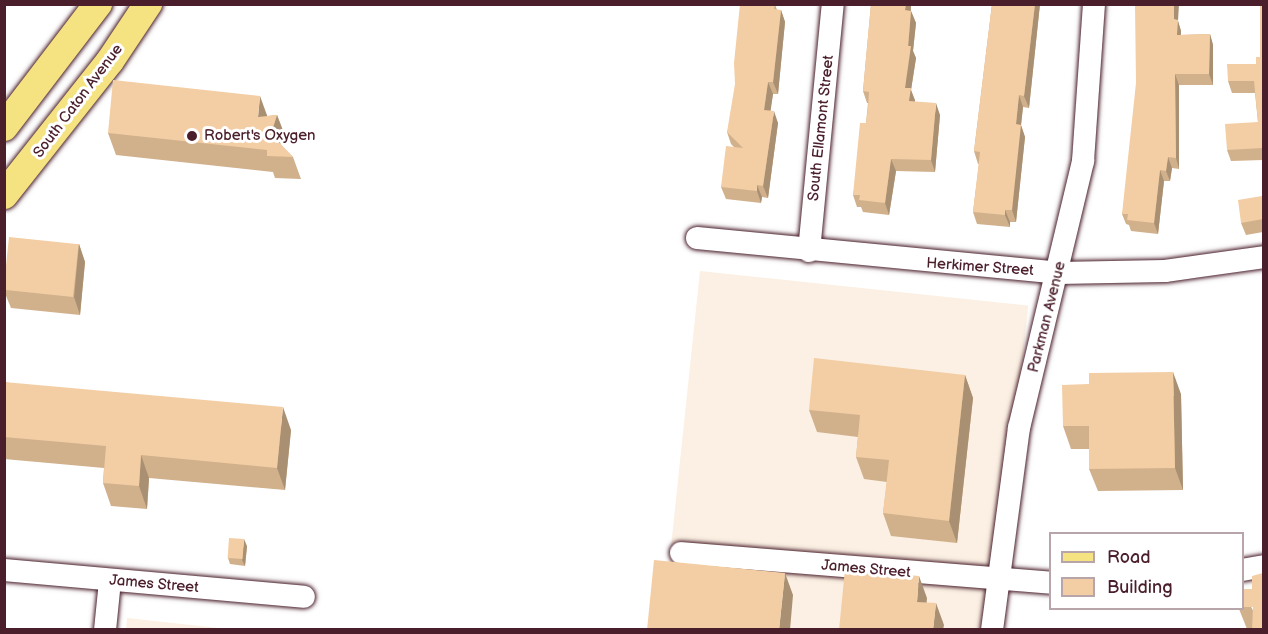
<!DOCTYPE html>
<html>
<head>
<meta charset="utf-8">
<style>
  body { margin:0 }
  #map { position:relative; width:1268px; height:634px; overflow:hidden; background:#fff; font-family:"Balsamiq Sans",sans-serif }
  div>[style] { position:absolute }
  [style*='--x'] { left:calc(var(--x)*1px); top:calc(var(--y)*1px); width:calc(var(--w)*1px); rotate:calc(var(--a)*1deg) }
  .built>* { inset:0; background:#fbf0e3; transform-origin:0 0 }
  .roads { filter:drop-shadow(0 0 2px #4a1f2b) drop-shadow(0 0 2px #4a1f2b) }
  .minor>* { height:22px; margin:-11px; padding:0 11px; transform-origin:11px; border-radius:11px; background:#fff }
  .major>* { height:28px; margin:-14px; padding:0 14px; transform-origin:14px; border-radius:14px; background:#f5e382 }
  .wall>* { inset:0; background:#d1b08c }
  .shaded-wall>* { inset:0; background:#aa9072 }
  .building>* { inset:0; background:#f3cda3; transform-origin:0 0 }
  .dots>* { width:16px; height:16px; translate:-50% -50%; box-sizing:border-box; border:3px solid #fff; border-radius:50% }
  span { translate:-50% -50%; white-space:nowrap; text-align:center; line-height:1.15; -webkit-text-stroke:6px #fff; paint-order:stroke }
  .street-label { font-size:15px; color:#4a1f2b }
  .poi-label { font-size:15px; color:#4a1f2b }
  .left { translate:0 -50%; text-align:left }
  .frame { position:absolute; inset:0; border:6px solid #4a1f2b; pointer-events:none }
  .legend { position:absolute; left:1049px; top:532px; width:195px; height:78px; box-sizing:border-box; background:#fff; border:2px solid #b7a5aa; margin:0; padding:8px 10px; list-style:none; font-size:18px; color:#4a1f2b }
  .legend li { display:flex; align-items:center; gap:12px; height:30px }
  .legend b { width:30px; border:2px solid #b7a5aa }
</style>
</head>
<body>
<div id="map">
  <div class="built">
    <div style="left:700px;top:271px;width:330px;height:362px;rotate:6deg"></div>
    <div style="clip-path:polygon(127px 618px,228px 629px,126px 629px)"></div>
  </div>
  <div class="roads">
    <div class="minor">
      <div style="--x:697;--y:238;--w:363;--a:5.5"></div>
      <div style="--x:1058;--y:273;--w:107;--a:-1.1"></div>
      <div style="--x:1165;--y:271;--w:100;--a:-8"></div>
      <div style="--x:809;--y:251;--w:248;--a:-84.5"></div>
      <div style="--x:681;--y:553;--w:370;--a:4.6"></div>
      <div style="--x:4;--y:570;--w:301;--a:5.1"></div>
      <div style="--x:1242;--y:570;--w:22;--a:-10"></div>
      <div style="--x:105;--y:630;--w:49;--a:-84.2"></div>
      <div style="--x:992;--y:630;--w:204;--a:-82.4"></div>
      <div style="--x:1019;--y:428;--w:275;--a:-76.5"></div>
      <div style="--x:1083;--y:161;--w:157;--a:-86"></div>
    </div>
    <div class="major">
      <div style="--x:4;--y:127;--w:155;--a:-52.6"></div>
      <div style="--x:4;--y:195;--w:171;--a:-51.7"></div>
      <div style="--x:110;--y:61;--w:69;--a:-56.3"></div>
    </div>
  </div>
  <div class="wall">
    <div style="clip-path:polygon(775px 4px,777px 10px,781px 10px,785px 22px,778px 94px,773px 94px,770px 111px,778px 123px,768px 198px,762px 197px,761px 203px,726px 199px,721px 187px,734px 147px,731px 144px,727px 132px)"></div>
    <div style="clip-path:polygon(871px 4px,911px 4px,911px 11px,916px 23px,913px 51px,916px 58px,911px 90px,915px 102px,940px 115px,935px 172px,896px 171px,889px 215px,863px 212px,861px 207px,857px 207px,853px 195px,866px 123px,868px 103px,867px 103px,863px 91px)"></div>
    <div style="clip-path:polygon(992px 4px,1040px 4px,1029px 108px,1023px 107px,1021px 125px,1025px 137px,1016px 222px,1010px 222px,1010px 227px,977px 224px,973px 212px,979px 164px,978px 164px,974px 151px)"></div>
    <div style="clip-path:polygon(1263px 4px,1263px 160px,1231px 161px,1227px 150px,1258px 122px,1255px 93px,1232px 93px,1228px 81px,1256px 64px,1260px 57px)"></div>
    <div style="clip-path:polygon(1178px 21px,1181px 31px,1181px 35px,1210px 34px,1213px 45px,1213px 85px,1179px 85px,1179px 169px,1172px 168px,1170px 181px,1164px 181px,1158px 234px,1131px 231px,1129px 225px,1126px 224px,1122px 214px)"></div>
    <div style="clip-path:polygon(277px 115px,285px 136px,282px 146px,293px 157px,301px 179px,275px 178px,273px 172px,116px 155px,108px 133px)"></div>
    <div style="clip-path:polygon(1263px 200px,1263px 232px,1246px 235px,1241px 223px)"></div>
    <div style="clip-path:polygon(79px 244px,85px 262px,80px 315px,11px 308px,4px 291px,4px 287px)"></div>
    <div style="clip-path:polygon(965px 375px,973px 398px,957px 543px,891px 536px,883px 513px,887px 482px,864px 479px,856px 457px,858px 437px,817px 432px,809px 410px)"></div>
    <div style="clip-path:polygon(4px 382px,291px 430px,285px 490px,149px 478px,147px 509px,111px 506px,103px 483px,104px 468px,4px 459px)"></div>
    <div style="clip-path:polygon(1181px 394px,1183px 490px,1098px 491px,1089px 469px,1089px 449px,1071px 449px,1063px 426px)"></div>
    <div style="clip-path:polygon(247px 546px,245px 566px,230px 564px,228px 558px)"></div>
    <div style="clip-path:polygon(1242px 589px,1263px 630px,1247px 629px,1239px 609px,1242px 609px)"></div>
  </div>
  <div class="shaded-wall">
    <div style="clip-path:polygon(906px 4px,911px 4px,910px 22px,905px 10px)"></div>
    <div style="clip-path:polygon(1035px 4px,1040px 4px,1029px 108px,1024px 96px)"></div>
    <div style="clip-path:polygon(1174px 4px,1179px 4px,1178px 21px,1181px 31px,1181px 46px,1177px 35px,1174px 19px)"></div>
    <div style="clip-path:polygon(781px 10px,785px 22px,778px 94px,773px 82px)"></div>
    <div style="clip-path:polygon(911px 11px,916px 23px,913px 51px,916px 58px,911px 90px,915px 100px,913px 113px,905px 88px)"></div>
    <div style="clip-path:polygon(1210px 34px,1213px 45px,1213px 85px,1209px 74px)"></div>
    <div style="clip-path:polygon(1175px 74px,1179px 85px,1179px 169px,1176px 158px)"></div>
    <div style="clip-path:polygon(768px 82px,773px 94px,769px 122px,764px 110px)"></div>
    <div style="clip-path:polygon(1019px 95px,1023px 107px,1021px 125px,1025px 137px,1016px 222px,1012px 210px,1016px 124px)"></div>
    <div style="clip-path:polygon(260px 96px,268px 118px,258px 117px)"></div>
    <div style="clip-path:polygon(936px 103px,940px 115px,935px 172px,931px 160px)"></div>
    <div style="clip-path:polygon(774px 111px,778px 123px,768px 198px,763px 186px)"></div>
    <div style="clip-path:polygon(277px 115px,285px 136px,279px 156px,271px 134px)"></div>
    <div style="clip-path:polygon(1168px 157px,1172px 168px,1170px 181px,1166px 171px)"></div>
    <div style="clip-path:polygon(891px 159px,896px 171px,889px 215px,885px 203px)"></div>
    <div style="clip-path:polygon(1160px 170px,1164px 181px,1158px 234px,1154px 223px)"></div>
    <div style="clip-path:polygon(757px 185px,762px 197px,761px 203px,757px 191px)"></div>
    <div style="clip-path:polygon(1005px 210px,1010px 222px,1010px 227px,1005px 215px)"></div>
    <div style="clip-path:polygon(79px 244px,85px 262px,80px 315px,74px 297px)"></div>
    <div style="clip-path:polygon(1173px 372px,1181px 394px,1183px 490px,1175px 468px)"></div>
    <div style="clip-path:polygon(965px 375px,973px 398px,957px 543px,949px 521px)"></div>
    <div style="clip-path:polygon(283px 407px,291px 430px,285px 490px,277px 468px)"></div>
    <div style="clip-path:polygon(141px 455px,149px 478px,147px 509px,139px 486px)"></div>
    <div style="clip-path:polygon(244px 539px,247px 546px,245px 566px,242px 560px)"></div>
    <div style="clip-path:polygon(785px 573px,793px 595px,790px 630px,779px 630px)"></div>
    <div style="clip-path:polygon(919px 576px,927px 598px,925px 624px,917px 602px)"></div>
    <div style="clip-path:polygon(936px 603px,944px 625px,943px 630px,933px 630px)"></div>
  </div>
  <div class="building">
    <div style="clip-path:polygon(740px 4px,775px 4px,774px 9px,781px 10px,773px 82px,768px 82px,764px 110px,774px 111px,763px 186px,757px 185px,757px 191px,721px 187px,726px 146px,743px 148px,727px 132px,735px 84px,734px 63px)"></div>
    <div style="clip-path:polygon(871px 4px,906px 4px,905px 10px,911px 11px,908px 46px,911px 46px,905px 88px,911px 88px,909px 101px,936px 103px,931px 160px,891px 159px,885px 203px,859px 200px,860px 195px,853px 195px,860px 123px,866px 123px,868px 108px,869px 92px,863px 91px)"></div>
    <div style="clip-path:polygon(992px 4px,1035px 4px,1024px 96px,1019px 95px,1016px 124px,1021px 125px,1012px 210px,1005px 210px,1005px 215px,973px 212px,980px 152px,974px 151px)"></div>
    <div style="clip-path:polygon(1135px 4px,1174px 4px,1174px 19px,1178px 20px,1177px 35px,1210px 34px,1209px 74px,1175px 74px,1176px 158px,1168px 157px,1166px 171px,1160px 170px,1154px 223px,1127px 220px,1128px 214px,1122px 214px,1136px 83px)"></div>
    <div style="clip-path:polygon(1260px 4px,1263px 4px,1263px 149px,1263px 148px,1227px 150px,1225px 124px,1258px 122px,1254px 81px,1228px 81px,1227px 64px,1256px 64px,1256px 57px,1260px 57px)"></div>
    <div style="clip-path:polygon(113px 80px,260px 96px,258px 117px,277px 115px,271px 134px,293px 157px,267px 156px,267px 150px,108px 133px)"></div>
    <div style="clip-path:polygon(1262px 196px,1263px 205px,1263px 219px,1241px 223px,1238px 200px)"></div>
    <div style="left:9px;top:237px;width:70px;height:53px;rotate:6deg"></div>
    <div style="clip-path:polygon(814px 358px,965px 375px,949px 521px,883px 513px,889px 460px,856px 457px,860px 415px,809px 410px)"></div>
    <div style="clip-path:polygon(1173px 372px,1175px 468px,1089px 469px,1089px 426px,1063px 426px,1062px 385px,1089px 384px,1089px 373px)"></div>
    <div style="clip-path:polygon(4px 382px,283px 407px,277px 468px,141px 455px,139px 486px,103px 483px,106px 446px,4px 437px)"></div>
    <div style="left:229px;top:538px;width:15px;height:20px;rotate:4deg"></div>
    <div style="clip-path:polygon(654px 560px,785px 573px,779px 630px,647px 630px)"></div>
    <div style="clip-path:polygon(845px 569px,919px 576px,917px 602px,936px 603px,933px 630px,839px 630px)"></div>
    <div style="clip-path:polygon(1263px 573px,1263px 630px,1252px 630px,1253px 607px,1242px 607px,1242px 589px,1252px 589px,1252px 576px)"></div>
  </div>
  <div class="dots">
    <div style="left:192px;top:136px;background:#4a1f2b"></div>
  </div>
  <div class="street-label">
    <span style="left:78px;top:101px;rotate:-53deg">South Caton Avenue</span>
    <span style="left:821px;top:128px;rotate:-84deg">South Ellamont Street</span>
    <span style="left:980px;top:267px;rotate:4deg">Herkimer Street</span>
    <span style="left:1047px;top:317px;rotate:-76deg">Parkman Avenue</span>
    <span style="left:866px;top:569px;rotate:5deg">James Street</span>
    <span style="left:154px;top:584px;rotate:5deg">James Street</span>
  </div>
  <div class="poi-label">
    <span class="left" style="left:204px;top:136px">Robert's Oxygen</span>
  </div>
  <div class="frame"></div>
  <ul class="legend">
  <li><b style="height:8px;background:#f5e382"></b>Road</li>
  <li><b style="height:16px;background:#f3cda3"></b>Building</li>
  </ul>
</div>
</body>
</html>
